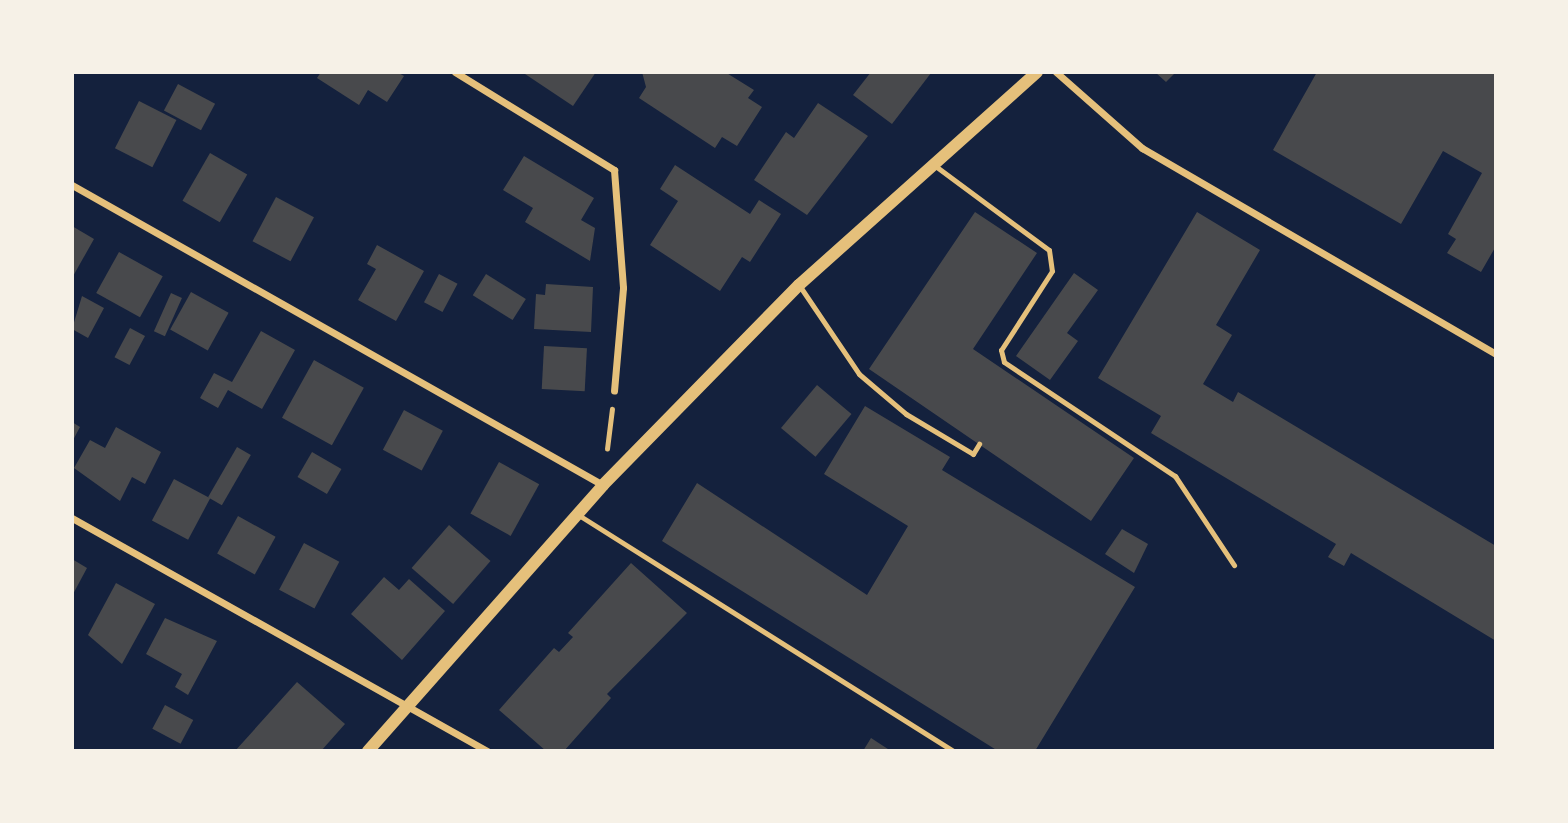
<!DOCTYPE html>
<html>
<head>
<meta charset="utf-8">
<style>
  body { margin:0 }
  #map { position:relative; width:1568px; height:823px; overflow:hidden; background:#14213d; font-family:"PT Sans",sans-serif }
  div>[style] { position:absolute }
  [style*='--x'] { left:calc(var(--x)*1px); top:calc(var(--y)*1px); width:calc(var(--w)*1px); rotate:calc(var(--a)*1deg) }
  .building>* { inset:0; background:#48494c; transform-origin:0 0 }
  .path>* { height:4.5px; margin:-2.25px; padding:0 2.25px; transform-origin:2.25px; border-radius:2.25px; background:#e5c07b }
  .service>* { height:5px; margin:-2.5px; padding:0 2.5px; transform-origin:2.5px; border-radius:2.5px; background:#e5c07b }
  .minor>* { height:7px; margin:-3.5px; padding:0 3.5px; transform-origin:3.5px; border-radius:3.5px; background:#e5c07b }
  .tertiary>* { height:12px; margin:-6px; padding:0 6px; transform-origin:6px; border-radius:6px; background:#e5c07b }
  span { translate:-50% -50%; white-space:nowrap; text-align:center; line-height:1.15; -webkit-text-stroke:7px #f6f1e7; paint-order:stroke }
  .frame { position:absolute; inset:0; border:74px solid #f6f1e7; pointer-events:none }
</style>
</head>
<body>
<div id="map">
  <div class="building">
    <div style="clip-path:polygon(321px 72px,397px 72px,404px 76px,387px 102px,368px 90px,359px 105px,317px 78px)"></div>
    <div style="clip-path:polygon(522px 72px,596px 72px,573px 106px)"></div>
    <div style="clip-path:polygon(642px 72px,725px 72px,754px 90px,748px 98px,762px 107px,737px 146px,722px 137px,715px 148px,639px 98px,646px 87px)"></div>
    <div style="clip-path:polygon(871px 72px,929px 72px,931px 73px,892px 124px,853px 95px)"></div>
    <div style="clip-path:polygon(1155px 72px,1176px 72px,1166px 82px)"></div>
    <div style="clip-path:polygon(1317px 72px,1496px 72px,1496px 246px,1481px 272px,1447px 253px,1456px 239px,1448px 234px,1482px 173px,1443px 151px,1401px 224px,1273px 150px)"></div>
    <div style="left:178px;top:84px;width:42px;height:30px;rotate:28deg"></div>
    <div style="left:139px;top:101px;width:42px;height:53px;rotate:27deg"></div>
    <div style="clip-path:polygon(818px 103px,868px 136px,807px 215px,754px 180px,786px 132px,794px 138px)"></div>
    <div style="left:210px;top:153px;width:43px;height:55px;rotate:30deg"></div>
    <div style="clip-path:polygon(524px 156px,594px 198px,581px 220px,595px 228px,590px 261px,525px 222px,533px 208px,503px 190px)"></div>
    <div style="clip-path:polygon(675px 165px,750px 214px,759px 200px,781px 214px,750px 262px,742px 257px,720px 291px,650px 245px,678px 201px,660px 189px)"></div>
    <div style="left:276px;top:197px;width:43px;height:50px;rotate:28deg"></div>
    <div style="clip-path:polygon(975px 212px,1037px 253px,973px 349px,1134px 458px,1091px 521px,869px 369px)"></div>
    <div style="clip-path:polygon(1197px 212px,1260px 250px,1216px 325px,1232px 335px,1203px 384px,1233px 402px,1238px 392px,1496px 546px,1496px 641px,1351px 553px,1344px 566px,1328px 557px,1336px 544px,1151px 433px,1161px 416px,1098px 378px)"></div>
    <div style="clip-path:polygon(72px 226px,94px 239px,72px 278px)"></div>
    <div style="clip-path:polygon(377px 245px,424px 271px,396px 321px,358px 300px,376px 269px,367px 264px)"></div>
    <div style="left:119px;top:252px;width:50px;height:47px;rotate:29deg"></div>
    <div style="clip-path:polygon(1074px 273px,1098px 290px,1067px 333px,1078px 341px,1050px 380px,1016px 356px)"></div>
    <div style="left:439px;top:274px;width:21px;height:32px;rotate:28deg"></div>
    <div style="left:486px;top:274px;width:47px;height:25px;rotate:32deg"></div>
    <div style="clip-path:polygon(546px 284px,593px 287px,591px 332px,534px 329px,536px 294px,545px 295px)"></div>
    <div style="left:191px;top:292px;width:43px;height:43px;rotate:29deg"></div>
    <div style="left:171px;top:293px;width:12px;height:42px;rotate:24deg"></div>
    <div style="clip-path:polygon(82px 296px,104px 308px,88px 338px,72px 329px)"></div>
    <div style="left:130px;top:328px;width:17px;height:33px;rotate:28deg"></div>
    <div style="clip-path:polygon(261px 331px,295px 350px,262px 409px,228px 390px,218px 408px,200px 398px,214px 373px,232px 382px)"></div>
    <div style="left:544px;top:346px;width:43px;height:43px;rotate:3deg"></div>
    <div style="left:314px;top:360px;width:57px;height:66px;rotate:29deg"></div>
    <div style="left:817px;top:385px;width:45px;height:56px;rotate:40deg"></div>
    <div style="clip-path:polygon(865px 406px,950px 457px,942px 470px,1135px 587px,1035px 751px,998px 751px,662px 541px,697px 483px,867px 595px,908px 526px,824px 474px)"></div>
    <div style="left:404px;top:410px;width:44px;height:45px;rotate:28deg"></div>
    <div style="clip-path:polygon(72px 422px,80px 427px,72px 442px)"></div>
    <div style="clip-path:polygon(116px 427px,161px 452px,145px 484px,132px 477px,120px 501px,74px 468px,90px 440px,105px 448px)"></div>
    <div style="left:237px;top:447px;width:16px;height:58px;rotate:30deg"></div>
    <div style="left:312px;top:452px;width:34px;height:29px;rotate:30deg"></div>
    <div style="left:499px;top:462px;width:46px;height:59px;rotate:29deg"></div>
    <div style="left:174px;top:479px;width:41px;height:47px;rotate:28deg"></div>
    <div style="left:238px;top:516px;width:43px;height:43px;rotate:29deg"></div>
    <div style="left:449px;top:525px;width:55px;height:57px;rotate:41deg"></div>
    <div style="clip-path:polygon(1122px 529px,1148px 544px,1134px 573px,1105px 554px)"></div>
    <div style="left:304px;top:543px;width:40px;height:53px;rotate:28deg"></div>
    <div style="clip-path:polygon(72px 559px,87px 568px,72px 596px)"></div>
    <div style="clip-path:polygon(631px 563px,687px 613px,607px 694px,611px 698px,564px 751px,546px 751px,499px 710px,554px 648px,559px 652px,573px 637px,568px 633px)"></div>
    <div style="clip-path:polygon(384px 577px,399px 590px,409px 579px,445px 611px,402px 660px,351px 614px)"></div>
    <div style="clip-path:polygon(116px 583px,155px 604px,122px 664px,88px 635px)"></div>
    <div style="clip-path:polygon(165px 618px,217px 641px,188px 695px,175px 687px,182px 674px,146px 654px)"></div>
    <div style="clip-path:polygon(297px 682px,345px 724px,321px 751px,235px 751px)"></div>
    <div style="left:165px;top:705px;width:32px;height:27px;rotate:28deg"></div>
    <div style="clip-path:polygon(871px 738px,891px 751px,863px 751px)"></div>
  </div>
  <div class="path">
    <div style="--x:607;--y:449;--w:40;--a:-82.9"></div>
  </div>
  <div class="service">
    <div style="--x:934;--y:165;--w:143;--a:36.5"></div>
    <div style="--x:1049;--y:250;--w:21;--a:82"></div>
    <div style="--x:1052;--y:271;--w:94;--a:122.8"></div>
    <div style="--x:1001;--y:350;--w:12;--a:76"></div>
    <div style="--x:1004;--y:362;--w:206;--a:33.7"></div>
    <div style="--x:1175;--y:476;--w:107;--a:56.5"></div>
    <div style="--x:799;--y:285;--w:107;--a:56"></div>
    <div style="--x:859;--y:374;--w:62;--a:40.4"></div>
    <div style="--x:906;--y:414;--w:78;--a:30.8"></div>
    <div style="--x:973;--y:454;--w:12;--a:-59"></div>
    <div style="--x:577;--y:514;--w:444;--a:32.2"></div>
  </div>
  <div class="minor">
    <div style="--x:455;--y:72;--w:187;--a:31.6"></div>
    <div style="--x:614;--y:170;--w:118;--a:85.6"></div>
    <div style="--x:623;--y:288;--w:103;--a:95"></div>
    <div style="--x:1056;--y:72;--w:115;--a:41.5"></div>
    <div style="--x:1142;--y:148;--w:410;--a:30.2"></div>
    <div style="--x:72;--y:185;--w:610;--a:29.47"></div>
    <div style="--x:72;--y:518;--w:477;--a:29.3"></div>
  </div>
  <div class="tertiary">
    <div style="--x:368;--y:751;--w:355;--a:-48.5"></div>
    <div style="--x:603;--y:485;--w:280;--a:-45.6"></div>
    <div style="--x:799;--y:285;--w:319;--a:-41.8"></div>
  </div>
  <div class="frame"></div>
</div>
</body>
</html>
